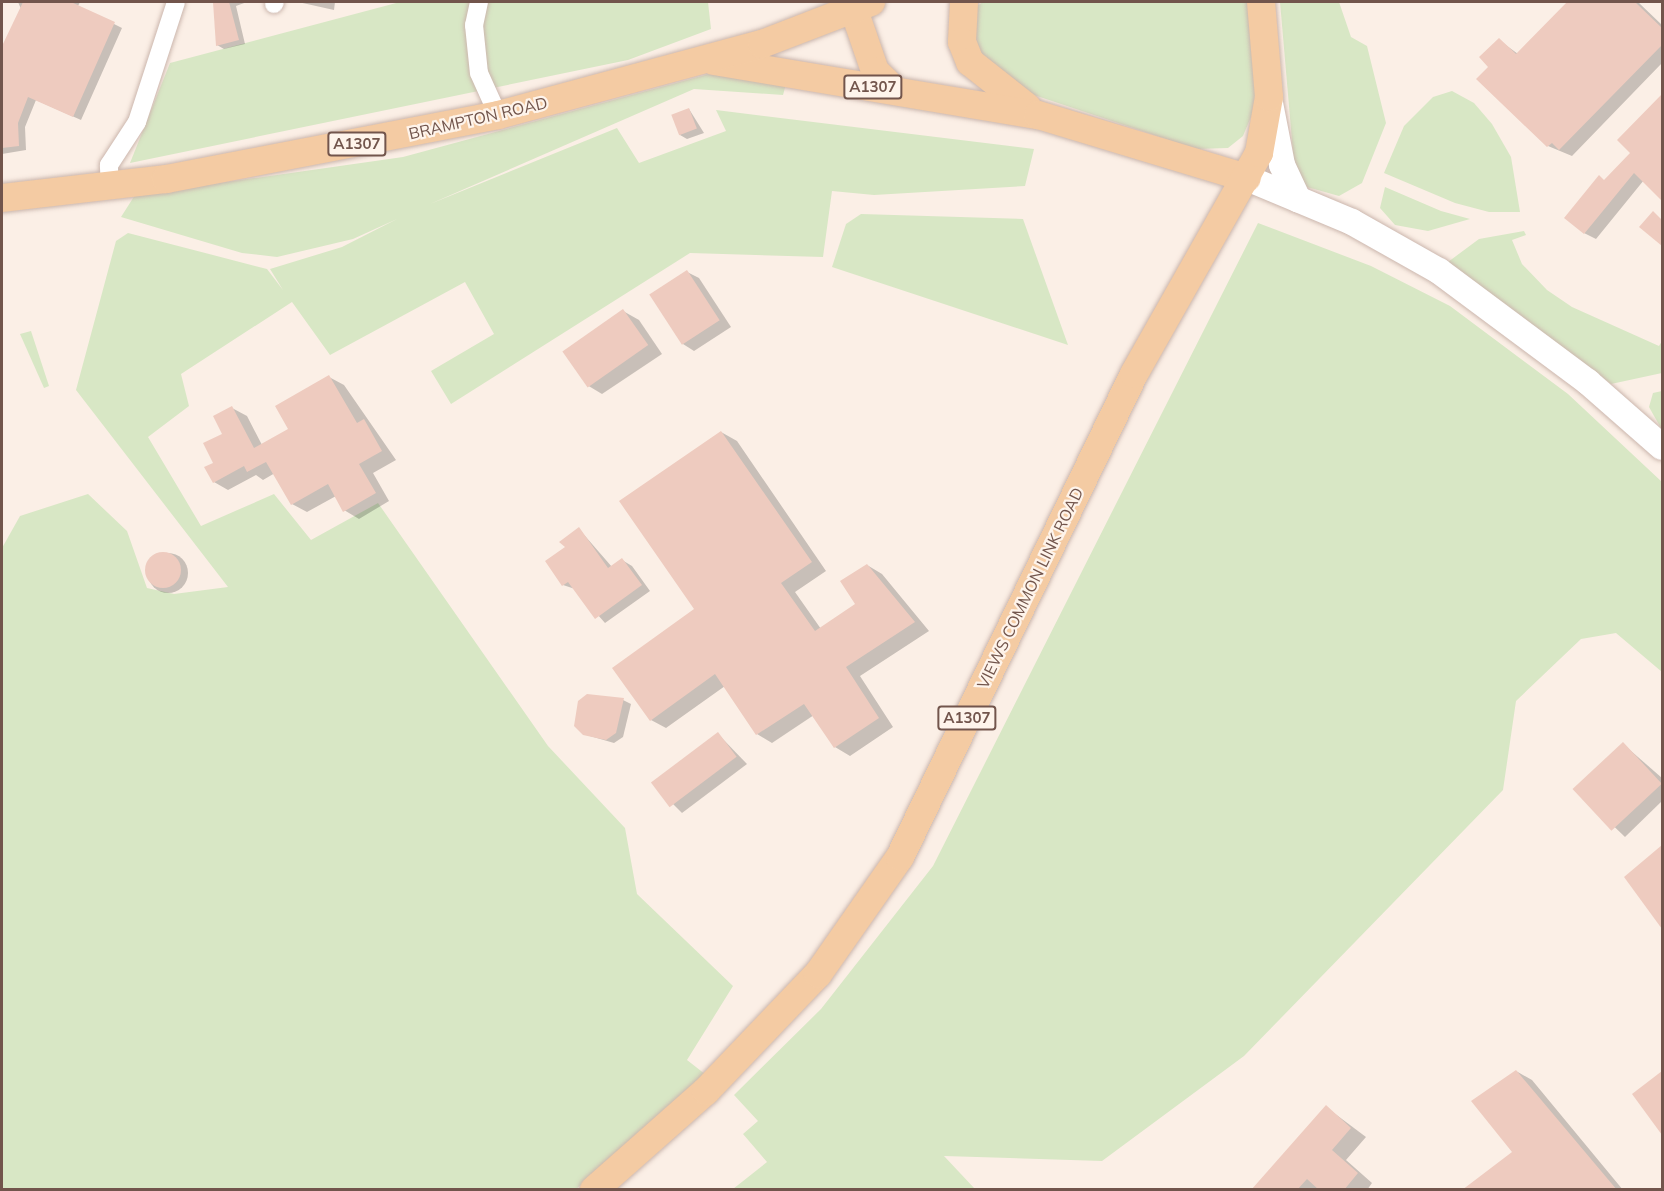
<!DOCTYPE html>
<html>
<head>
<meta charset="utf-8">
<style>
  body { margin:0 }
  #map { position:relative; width:1664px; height:1191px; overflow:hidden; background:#fbefe6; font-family:Mulish,sans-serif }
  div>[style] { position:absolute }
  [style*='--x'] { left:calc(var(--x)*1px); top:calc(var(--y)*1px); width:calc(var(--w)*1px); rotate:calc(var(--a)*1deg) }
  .green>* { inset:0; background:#d8e7c5 }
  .shadow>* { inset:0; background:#0003 }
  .round { border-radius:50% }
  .building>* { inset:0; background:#eecbbf; transform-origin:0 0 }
  .roads { filter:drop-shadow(0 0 2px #cbb6ad) drop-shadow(0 0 2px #cbb6ad) }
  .street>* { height:18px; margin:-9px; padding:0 9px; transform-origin:9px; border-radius:9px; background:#fff }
  .secondary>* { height:26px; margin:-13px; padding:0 13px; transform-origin:13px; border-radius:13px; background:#fff }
  .primary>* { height:28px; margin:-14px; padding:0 14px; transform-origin:14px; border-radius:14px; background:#f4cba3 }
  span { translate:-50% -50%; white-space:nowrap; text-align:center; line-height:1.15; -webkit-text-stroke:4.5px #fef4eb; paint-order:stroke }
  .shield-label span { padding:2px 4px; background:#fef4eb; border:2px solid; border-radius:4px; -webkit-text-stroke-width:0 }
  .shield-label { font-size:15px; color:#72554c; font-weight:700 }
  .street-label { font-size:16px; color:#72554c }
  .frame { position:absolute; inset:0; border:3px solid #72554c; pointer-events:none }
</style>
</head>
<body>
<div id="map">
  <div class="green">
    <div style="clip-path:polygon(400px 2px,708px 2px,711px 29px,628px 60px,130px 163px,170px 63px)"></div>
    <div style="clip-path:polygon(983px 2px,1255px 2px,1261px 46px,1253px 112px,1243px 136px,1228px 148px,1196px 149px,1016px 89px,980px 52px,973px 37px,974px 8px)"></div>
    <div style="clip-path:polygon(1280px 2px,1339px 2px,1351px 37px,1367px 46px,1386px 123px,1362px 183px,1339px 196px,1307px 187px,1294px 164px)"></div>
    <div style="clip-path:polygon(709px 74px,786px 84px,783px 95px,694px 89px,430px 204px,617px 128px,639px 163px,726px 131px,716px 110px,1034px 149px,1025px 186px,874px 195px,832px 191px,823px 257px,690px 253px,451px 404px,431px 371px,494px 334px,465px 282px,330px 355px,292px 302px,181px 374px,189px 406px,148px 437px,201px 526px,274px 494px,311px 540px,378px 503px,548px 746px,625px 828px,637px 894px,733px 986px,687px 1060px,710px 1078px,576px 1189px,2px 1190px,2px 548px,20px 516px,88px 494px,127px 531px,147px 588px,174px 594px,228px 587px,76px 390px,116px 241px,128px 233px,267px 269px,283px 290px,270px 269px,342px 247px,397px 219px,353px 239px,277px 257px,242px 253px,121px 217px,135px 195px,403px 157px)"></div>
    <div style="clip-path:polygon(1452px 91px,1474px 103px,1492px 124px,1511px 157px,1520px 212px,1489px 212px,1455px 203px,1384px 173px,1404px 126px,1433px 97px)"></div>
    <div style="clip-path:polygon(1385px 187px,1441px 211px,1470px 219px,1428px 231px,1395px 225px,1380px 208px)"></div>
    <div style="clip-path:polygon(861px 214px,1023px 219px,1068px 345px,832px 267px,846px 224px)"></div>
    <div style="clip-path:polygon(1258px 223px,1371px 266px,1450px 306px,1568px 394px,1662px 482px,1662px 672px,1616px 633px,1581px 639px,1516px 701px,1503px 790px,1244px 1056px,1102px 1161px,944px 1156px,975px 1189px,733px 1189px,767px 1162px,743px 1134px,758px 1121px,734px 1095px,821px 1009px,933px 866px)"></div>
    <div style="clip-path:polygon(1524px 231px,1526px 235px,1512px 240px,1522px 264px,1547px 290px,1572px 307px,1659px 346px,1662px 341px,1662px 373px,1611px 384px,1448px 262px,1479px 239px)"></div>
    <div style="clip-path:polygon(31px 331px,49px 386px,44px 388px,20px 334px)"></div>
    <div style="clip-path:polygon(1662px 391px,1662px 430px,1649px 407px,1653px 393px)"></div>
  </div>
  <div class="shadow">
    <div style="clip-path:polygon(18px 2px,80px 2px,78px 6px,122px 28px,81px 120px,36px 100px,25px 127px,26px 150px,2px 154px,2px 50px,21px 9px)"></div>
    <div style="clip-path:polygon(214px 2px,247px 2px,236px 6px,245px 44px,224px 49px,217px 45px)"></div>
    <div style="clip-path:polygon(298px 2px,335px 2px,334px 10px)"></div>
    <div style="clip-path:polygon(1569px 2px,1638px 2px,1662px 25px,1662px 63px,1572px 156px,1548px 146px,1478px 79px,1491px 67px,1499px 40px,1518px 54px)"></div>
    <div style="clip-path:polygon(1662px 96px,1662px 198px,1644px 180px,1596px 239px,1584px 233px,1606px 181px,1632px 153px,1620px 140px)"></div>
    <div style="clip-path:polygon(689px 109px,704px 133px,687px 139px,680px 135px)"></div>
    <div style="clip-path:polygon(687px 272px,699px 278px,731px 327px,694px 351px,683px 344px)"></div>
    <div style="clip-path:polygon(623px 311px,639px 320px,662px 354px,602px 394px,587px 385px)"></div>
    <div style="clip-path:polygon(329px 377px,344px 385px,396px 460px,373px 473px,389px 501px,359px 519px,344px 510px,336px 496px,307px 512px,292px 504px,275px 473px,263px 480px,256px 475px,228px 490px,214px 482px,232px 408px,247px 416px,262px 445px,290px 430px)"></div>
    <div style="clip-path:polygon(721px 432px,737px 441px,826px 571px,795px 592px,821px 629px,858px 605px,867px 565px,882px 574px,929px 631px,860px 676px,893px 727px,850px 756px,835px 747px,814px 715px,772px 743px,757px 734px,725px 686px,666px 728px,651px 720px,696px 609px)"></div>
    <div style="clip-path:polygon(579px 529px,612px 567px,622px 560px,632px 566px,650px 591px,605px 623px,575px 589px,563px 585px,567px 547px)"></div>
    <div class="round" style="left:148px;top:553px;width:40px;height:40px"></div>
    <div style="clip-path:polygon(623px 700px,631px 704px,623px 737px,614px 743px,583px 734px)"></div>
    <div style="clip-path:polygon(718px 734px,747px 764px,682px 813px,652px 783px)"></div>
    <div style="clip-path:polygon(1623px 744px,1662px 778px,1662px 801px,1625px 837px,1576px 790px)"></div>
    <div style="clip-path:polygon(1662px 847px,1662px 926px,1626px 877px)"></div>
    <div style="clip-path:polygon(1516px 1071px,1532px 1080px,1623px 1190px,1465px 1190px,1514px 1152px)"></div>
    <div style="clip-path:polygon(1662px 1073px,1662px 1131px,1634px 1095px)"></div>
    <div style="clip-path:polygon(1326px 1107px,1366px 1137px,1346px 1160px,1372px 1183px,1367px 1190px,1253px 1190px)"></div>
  </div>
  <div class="building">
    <div style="clip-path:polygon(23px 2px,71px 2px,115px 22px,73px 117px,28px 97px,18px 123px,19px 146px,2px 148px,2px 46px)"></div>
    <div style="clip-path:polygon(213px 2px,229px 2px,239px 40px,216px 46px)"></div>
    <div style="clip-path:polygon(1567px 2px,1635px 2px,1662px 28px,1662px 45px,1559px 150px,1552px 143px,1547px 147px,1476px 79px,1488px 67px,1479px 57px,1499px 38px,1516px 54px)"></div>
    <div style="clip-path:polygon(1662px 94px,1662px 201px,1634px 173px,1584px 234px,1564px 218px,1599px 175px,1604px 180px,1630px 153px,1617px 140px)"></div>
    <div style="left:689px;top:108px;width:22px;height:19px;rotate:69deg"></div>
    <div style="clip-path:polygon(1653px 211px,1662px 220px,1662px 246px,1639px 227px)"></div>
    <div style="left:687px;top:270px;width:60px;height:45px;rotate:57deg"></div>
    <div style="left:623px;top:309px;width:44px;height:74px;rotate:55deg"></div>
    <div style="clip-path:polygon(329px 375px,357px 423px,364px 419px,382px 451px,359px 464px,376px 493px,343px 512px,328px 484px,291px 505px,266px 462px,247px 472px,244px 466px,213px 483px,204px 467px,213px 463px,203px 443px,222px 434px,213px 416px,232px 406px,254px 448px,288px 429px,275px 406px)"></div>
    <div style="clip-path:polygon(721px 431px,812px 562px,781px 583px,815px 631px,855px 604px,840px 581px,867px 564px,915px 622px,846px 667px,879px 718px,834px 748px,804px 704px,756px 735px,715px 674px,650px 721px,612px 668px,694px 609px,619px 501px)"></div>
    <div style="clip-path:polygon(579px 527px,608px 568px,622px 558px,642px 585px,595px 619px,568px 582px,562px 586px,545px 561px,565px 547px,559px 542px)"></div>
    <div class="round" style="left:145px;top:552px;width:36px;height:36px"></div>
    <div style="clip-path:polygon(587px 694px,624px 698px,616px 733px,606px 740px,583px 735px,574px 726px,578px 701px)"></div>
    <div style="left:718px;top:732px;width:31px;height:84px;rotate:53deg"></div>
    <div style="left:1623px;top:742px;width:57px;height:69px;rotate:47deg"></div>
    <div style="clip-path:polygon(1662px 845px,1662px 929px,1624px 877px)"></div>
    <div style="clip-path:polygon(1516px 1070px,1617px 1190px,1462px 1190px,1512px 1152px,1471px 1101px)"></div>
    <div style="clip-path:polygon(1662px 1071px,1662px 1135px,1632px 1094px)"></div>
    <div style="clip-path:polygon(1326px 1105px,1351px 1128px,1332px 1150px,1358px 1173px,1344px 1190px,1319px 1190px,1307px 1179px,1297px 1190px,1251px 1190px)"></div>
  </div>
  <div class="roads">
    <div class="street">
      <div style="--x:479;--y:2;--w:24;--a:102"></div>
      <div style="--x:474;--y:25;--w:48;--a:84.1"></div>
      <div style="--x:479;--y:73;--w:46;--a:65.7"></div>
      <div style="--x:274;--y:4;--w:2;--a:-63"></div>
      <div style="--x:110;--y:187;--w:22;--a:-93"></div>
      <div style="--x:109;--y:165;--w:51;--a:-56.9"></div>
      <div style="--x:137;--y:122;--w:126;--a:-72"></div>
    </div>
    <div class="secondary">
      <div style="--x:1270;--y:103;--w:63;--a:79"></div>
      <div style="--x:1282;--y:165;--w:38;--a:65"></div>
      <div style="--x:1247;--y:178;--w:114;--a:22.7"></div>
      <div style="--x:1352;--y:222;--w:100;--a:29.4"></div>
      <div style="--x:1439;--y:271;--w:186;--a:36.7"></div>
      <div style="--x:1588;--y:382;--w:98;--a:41.3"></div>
    </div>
    <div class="primary">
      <div style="--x:964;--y:2;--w:40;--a:92.9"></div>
      <div style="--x:962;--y:42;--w:22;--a:68"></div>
      <div style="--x:970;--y:62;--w:73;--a:38.3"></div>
      <div style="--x:854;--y:10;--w:65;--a:71"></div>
      <div style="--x:875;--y:71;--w:28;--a:44"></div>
      <div style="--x:714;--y:61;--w:328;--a:9.5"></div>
      <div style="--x:1038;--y:115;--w:218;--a:16.8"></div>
      <div style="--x:2;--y:198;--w:165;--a:-6.6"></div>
      <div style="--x:166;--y:179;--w:338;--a:-10.9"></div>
      <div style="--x:498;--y:115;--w:273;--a:-15.1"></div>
      <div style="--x:762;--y:44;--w:117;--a:-21.1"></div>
      <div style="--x:594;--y:1190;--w:149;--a:-41.5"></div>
      <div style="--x:706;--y:1091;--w:162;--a:-46.3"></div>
      <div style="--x:818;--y:974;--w:143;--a:-55"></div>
      <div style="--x:900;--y:857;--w:537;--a:-64.15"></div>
      <div style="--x:1134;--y:374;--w:254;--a:-60.5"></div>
      <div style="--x:1259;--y:153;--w:57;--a:-79.9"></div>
      <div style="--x:1269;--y:97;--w:95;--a:-94.8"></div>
    </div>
  </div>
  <div class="shield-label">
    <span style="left:873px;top:87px">A1307</span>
    <span style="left:357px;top:144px">A1307</span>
    <span style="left:967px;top:718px">A1307</span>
  </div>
  <div class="street-label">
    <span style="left:478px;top:118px;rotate:-13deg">BRAMPTON ROAD</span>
    <span style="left:1030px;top:588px;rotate:-64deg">VIEWS COMMON LINK ROAD</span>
  </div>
  <div class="frame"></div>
</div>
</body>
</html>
